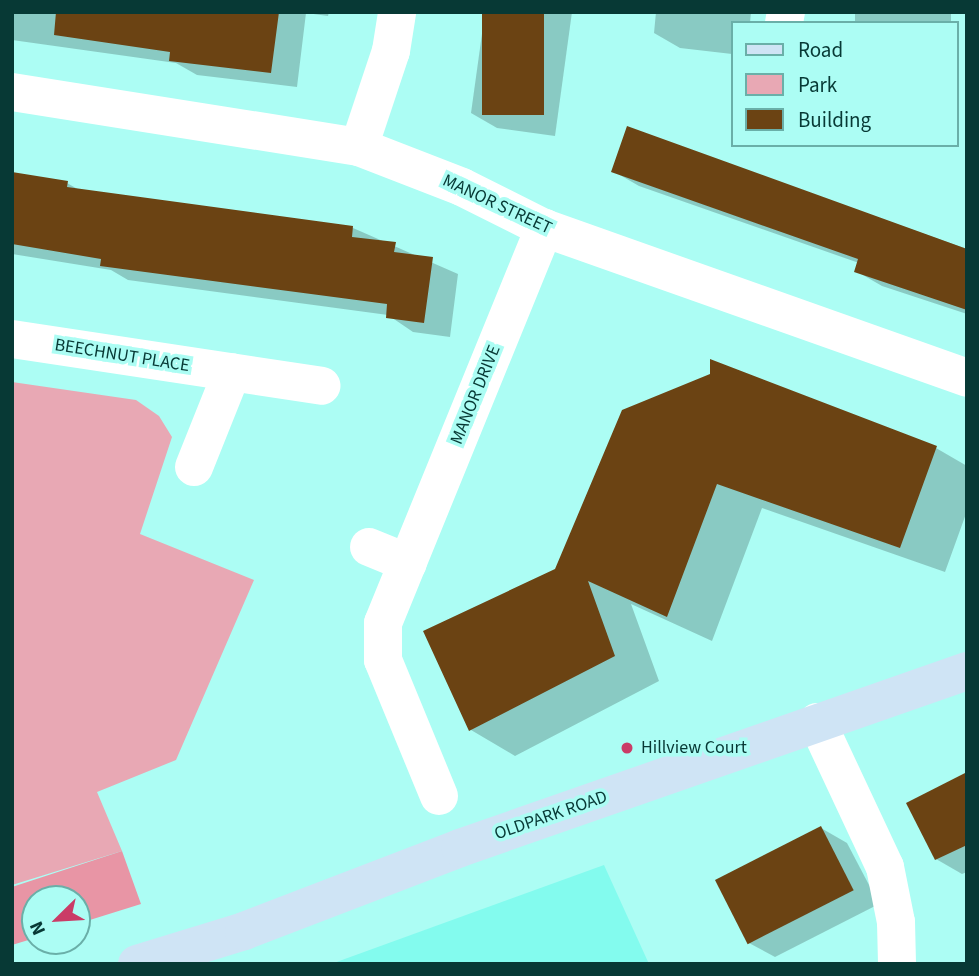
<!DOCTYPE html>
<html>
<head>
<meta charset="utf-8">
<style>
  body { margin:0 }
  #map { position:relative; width:979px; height:976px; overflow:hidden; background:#acfdf4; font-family:"Source Sans 3",sans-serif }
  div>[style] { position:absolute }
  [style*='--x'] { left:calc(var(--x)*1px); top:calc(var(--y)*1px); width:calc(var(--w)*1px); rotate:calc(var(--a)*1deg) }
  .built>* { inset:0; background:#83fbee }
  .green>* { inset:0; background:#e8a8b4 }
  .forest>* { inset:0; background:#e895a5 }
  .shadow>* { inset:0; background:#0003; transform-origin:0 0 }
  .building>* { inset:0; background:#6b4313; transform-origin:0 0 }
  .street>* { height:38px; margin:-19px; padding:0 19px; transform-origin:19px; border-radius:19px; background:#fff }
  .secondary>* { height:38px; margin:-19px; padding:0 19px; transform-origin:19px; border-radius:19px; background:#cfe4f5 }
  .dots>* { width:19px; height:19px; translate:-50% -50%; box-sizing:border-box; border:4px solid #acfdf4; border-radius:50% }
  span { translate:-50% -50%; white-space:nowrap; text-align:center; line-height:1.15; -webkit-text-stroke:7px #acfdf4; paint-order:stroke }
  .street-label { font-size:18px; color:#073935 }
  .poi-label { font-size:18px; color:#073935 }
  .left { translate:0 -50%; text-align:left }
  .frame { position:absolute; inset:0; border:14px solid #073935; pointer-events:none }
  .legend { position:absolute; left:731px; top:21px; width:228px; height:126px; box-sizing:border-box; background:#acfdf4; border:2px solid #6aafa8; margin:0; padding:9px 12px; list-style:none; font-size:21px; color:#073935 }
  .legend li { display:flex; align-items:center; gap:14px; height:35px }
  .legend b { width:35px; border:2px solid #6aafa8 }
  .north { position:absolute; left:21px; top:885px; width:70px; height:70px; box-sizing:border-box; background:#acfdf4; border:2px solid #6aafa8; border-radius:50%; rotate:246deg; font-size:19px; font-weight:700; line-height:28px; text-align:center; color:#073935 }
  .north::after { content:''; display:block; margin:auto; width:24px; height:32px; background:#ca3c67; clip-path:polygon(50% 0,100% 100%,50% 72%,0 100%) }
</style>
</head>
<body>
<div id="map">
  <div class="built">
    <div style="clip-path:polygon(604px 865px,649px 964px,331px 964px)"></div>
  </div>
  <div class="green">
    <div style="clip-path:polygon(12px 382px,136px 400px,159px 416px,172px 437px,140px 534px,254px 580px,176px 760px,97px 792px,122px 851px,12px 885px)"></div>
  </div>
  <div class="forest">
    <div style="clip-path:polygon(122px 851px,141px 904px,77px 924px,77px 899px,35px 899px,35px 938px,12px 945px,12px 887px)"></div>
  </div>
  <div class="shadow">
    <div style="clip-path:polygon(12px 12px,329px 12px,328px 16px,306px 13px,297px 87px,197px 75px,176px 63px,12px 40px)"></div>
    <div style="clip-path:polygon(485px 12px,572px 12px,555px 136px,497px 128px,471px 113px)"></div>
    <div style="clip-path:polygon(656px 12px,751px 12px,750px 23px,732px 23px,732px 54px,680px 48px,654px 33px)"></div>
    <div style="left:855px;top:12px;width:96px;height:11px"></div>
    <div style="clip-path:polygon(628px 129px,967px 249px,967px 314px,882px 286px,856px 271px,859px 263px,639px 186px,613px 171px)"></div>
    <div style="clip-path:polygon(12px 174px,67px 183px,81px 191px,353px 228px,458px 274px,450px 337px,413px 332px,388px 315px,128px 280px,111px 270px,12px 254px)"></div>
    <div style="clip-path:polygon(623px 411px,936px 448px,967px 466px,967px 511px,945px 572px,762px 508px,712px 641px,631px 604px,659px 681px,515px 756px,471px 730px,556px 570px)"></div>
    <div style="clip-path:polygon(967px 775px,967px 872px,962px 874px,936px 859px)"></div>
    <div style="clip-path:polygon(821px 828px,847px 843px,879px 904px,775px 957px,749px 943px)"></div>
  </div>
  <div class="building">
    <div style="clip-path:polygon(56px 12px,279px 12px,271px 73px,169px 61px,170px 52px,54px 35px)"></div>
    <div style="left:482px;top:12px;width:62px;height:103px"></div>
    <div style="clip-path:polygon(627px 126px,967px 249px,967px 310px,854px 272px,858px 259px,611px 172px)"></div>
    <div style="clip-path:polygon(12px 172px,68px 181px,67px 187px,353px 226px,352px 237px,396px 242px,394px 252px,433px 257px,424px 323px,386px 318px,387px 304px,100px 266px,101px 259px,12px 244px)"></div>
    <div style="clip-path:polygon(710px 359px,937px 446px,900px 548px,717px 484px,667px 617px,588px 581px,615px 656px,469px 731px,423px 631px,555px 569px,622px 410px,710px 374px)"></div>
    <div style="clip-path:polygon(967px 772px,967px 845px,935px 860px,906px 803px)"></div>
    <div style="left:821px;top:826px;width:72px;height:119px;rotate:63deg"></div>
  </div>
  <div class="street">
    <div style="--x:784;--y:23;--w:11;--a:-80"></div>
    <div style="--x:12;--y:92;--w:351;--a:9"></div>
    <div style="--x:359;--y:147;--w:110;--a:21.2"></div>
    <div style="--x:462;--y:187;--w:92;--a:26.6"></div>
    <div style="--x:544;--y:228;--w:449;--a:19.5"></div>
    <div style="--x:359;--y:147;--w:101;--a:-71.6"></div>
    <div style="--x:391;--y:51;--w:39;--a:-81"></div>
    <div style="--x:12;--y:339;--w:313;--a:8.6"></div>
    <div style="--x:194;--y:467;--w:102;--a:-68.2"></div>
    <div style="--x:369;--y:547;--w:42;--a:22.3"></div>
    <div style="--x:817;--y:722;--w:160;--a:64.9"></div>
    <div style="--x:885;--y:867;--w:56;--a:78.7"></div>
    <div style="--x:896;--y:922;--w:42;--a:88.6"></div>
    <div style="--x:439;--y:796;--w:147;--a:-112.4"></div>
    <div style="--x:383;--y:660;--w:37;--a:-90"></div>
    <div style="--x:383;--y:623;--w:427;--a:-67.8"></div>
  </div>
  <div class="secondary">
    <div style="--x:137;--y:964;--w:112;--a:-17.1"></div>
    <div style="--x:244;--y:931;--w:231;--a:-21"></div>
    <div style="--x:460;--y:848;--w:537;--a:-19.24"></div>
  </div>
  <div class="dots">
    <div style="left:627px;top:748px;background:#ca3c67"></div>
  </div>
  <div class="street-label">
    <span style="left:497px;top:205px;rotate:25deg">MANOR STREET</span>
    <span style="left:122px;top:356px;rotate:9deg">BEECHNUT PLACE</span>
    <span style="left:476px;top:395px;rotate:-68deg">MANOR DRIVE</span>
    <span style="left:551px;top:816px;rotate:-19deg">OLDPARK ROAD</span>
  </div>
  <div class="poi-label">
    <span class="left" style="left:641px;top:748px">Hillview Court</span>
  </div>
  <div class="frame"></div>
  <ul class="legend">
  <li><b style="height:9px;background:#cfe4f5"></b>Road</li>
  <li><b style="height:19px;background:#e8a8b4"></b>Park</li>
  <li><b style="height:19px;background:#6b4313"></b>Building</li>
  </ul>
  <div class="north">N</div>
</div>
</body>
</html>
